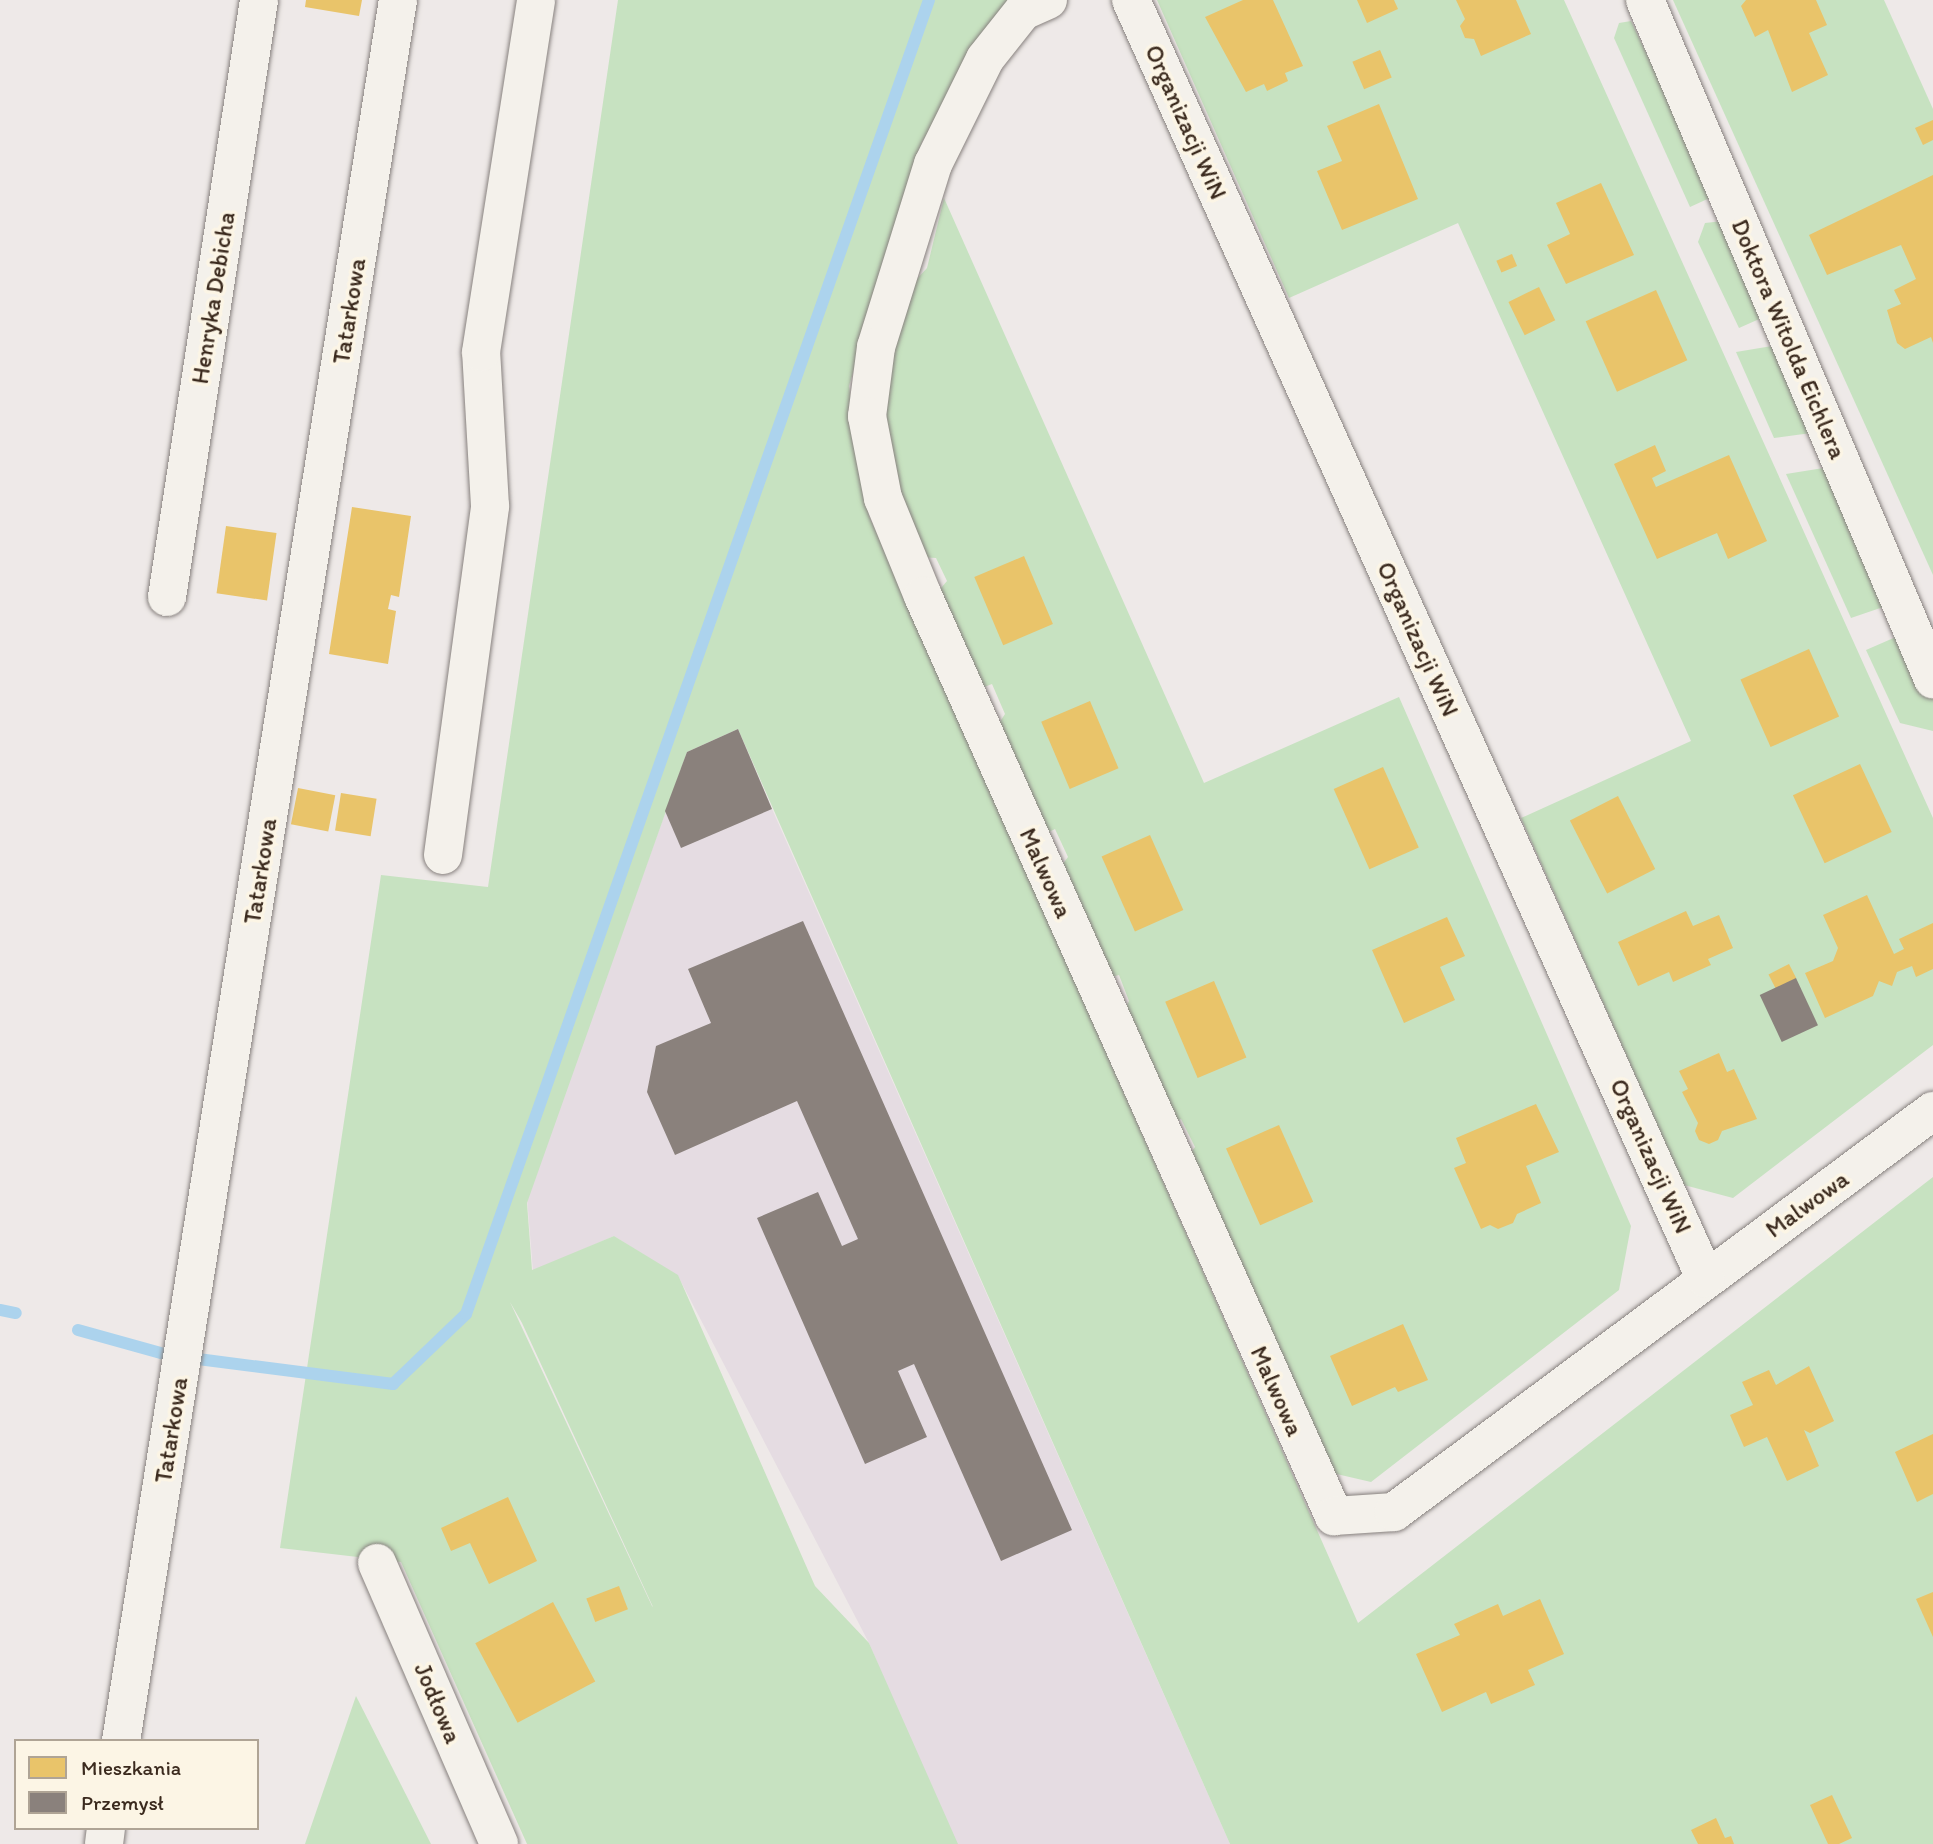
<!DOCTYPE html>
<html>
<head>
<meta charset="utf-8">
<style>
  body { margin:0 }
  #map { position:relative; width:1933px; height:1844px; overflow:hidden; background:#eee9e8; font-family:Itim,sans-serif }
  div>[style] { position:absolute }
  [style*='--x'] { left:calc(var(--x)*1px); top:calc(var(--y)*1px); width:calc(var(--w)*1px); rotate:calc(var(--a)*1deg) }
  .built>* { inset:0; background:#e5dce2 }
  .green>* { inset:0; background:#c7e2c1 }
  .homes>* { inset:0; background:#e9c46a; transform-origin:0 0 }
  .industry>* { inset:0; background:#8a817c; transform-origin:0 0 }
  .stream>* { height:12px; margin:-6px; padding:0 6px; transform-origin:6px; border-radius:6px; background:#acd3ed }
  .roads { filter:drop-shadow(0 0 2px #87817e) drop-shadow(0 0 2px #87817e) }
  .minor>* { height:38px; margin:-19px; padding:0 19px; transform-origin:19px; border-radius:19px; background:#f4f1eb }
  span { translate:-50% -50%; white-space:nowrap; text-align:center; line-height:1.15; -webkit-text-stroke:7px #fcf5e5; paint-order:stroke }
  .street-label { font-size:24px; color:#3b2a1e }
  .legend { position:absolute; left:14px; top:1739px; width:245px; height:91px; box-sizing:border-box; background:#fcf5e5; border:2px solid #afa495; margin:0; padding:9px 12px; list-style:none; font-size:21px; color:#3b2a1e }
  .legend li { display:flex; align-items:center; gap:14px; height:35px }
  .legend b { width:35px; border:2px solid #afa495 }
</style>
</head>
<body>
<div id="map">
  <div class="built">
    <div style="clip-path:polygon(738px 729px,772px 809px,1230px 1844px,955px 1844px,869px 1643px,678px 1276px,614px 1236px,533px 1271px,527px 1198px,687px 752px)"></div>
  </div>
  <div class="green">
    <div style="clip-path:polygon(evenodd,618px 0,1027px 0,997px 16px,922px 142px,849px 386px,869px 516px,1358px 1623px,1933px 1177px,1933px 1844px,1230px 1844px,738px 729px,687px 752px,527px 1203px,532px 1270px,614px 1236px,678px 1275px,815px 1586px,869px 1643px,958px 1844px,527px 1844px,401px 1562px,280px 1548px,381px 875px,488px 887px,618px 0,510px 1302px,522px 1323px,653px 1607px,652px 1606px,510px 1302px)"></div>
    <div style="clip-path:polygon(1157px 0,1564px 0,1933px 818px,1933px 1045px,1733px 1198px,1684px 1185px,1521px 818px,1691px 741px,1458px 223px,1289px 298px)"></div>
    <div style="clip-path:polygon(1673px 0,1884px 0,1933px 109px,1933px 575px)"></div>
    <div style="clip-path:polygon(1631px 21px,1714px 196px,1690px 207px,1614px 38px,1619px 23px)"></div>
    <div style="clip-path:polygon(944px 198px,1204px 783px,1399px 697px,1631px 1226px,1619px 1290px,1371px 1482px,1328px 1472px,1187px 1158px,1195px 1147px,1181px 1119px,1172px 1123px,1123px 1014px,1129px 1001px,1119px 975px,1108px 978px,1059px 869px,1068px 857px,1055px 829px,1043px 835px,996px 728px,1005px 714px,992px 684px,979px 689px,936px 594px,947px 581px,936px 558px,920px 557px,894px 496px,882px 369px,915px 281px,927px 268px)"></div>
    <div style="clip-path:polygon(1723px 221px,1766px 316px,1739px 328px,1698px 242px,1705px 223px)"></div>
    <div style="clip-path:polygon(1778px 345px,1811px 433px,1774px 438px,1736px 352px)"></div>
    <div style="clip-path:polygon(1836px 466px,1892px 604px,1851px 618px,1786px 474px)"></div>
    <div style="clip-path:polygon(1905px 633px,1933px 698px,1933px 731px,1900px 723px,1866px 650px)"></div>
    <div style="clip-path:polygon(356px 1696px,431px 1844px,305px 1844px)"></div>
  </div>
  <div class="homes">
    <div style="clip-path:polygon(306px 0,362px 0,359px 16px,305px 7px)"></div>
    <div style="clip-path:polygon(1243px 0,1273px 0,1303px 66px,1285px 73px,1288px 81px,1267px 91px,1264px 84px,1246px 92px,1205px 17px)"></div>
    <div style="clip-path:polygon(1357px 0,1394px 0,1398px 9px,1367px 23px)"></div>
    <div style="clip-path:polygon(1456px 0,1516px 0,1531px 34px,1481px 56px,1474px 39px,1465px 38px,1460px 26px,1465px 19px)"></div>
    <div style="clip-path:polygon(1746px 0,1816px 0,1827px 25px,1809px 33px,1828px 75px,1792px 92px,1768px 30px,1755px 37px,1741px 6px)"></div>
    <div style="left:1380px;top:50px;width:30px;height:30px;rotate:67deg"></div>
    <div style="clip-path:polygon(1379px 104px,1418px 199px,1342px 230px,1317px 171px,1342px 161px,1327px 126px)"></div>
    <div style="clip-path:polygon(1933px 120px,1933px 140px,1923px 145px,1915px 128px)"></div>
    <div style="clip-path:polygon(1933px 175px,1933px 343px,1931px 337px,1905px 349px,1897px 343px,1887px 310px,1901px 304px,1894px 290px,1916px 279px,1901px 245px,1827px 275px,1809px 235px)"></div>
    <div style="clip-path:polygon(1601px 183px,1634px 255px,1566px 284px,1547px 245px,1570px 234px,1556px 203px)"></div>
    <div style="left:1512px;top:254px;width:13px;height:17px;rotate:67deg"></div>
    <div style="left:1539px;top:287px;width:37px;height:34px;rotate:64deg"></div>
    <div style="left:1656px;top:290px;width:77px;height:77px;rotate:66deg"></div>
    <div style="clip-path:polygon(1655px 445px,1666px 471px,1652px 478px,1656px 487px,1729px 455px,1767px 541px,1728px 559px,1717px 533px,1657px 559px,1614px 464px)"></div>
    <div style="clip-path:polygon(352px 507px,411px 516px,399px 597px,391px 595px,388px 609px,396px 611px,388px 664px,329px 654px)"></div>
    <div style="left:226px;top:526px;width:51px;height:68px;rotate:8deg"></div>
    <div style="left:1024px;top:556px;width:74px;height:54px;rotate:67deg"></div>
    <div style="left:1809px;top:649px;width:74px;height:75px;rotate:66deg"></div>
    <div style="left:1090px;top:701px;width:73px;height:53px;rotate:67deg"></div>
    <div style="left:1860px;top:764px;width:75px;height:74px;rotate:65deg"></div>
    <div style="left:1383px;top:767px;width:88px;height:54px;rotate:66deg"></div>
    <div style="left:298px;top:788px;width:38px;height:37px;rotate:11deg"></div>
    <div style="left:341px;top:793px;width:36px;height:38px;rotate:9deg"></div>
    <div style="left:1618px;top:796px;width:82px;height:54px;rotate:63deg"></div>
    <div style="left:1150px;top:835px;width:82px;height:53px;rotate:66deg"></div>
    <div style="clip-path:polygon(1867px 895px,1894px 954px,1904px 949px,1899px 939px,1933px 923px,1933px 969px,1916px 977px,1912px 966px,1897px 972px,1892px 986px,1879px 981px,1873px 996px,1825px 1018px,1805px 973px,1833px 961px,1838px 948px,1823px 915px)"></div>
    <div style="clip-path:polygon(1686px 911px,1693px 926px,1719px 915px,1733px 948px,1708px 959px,1711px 965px,1673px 982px,1669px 972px,1638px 986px,1618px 942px)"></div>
    <div style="clip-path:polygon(1447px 917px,1465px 956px,1440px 967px,1455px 1000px,1404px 1023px,1372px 950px)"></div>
    <div style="left:1789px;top:964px;width:16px;height:23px;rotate:63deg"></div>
    <div style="left:1214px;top:981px;width:83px;height:53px;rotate:67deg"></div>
    <div style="clip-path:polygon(1719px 1053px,1727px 1072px,1734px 1069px,1757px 1119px,1722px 1131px,1718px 1140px,1709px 1144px,1699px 1140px,1695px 1131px,1698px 1123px,1682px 1092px,1688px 1089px,1679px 1071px)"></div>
    <div style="clip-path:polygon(1536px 1104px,1559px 1152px,1526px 1166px,1541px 1203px,1517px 1214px,1513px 1223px,1498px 1229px,1490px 1225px,1481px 1229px,1454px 1168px,1466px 1163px,1456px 1138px)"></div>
    <div style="left:1279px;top:1125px;width:84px;height:58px;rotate:66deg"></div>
    <div style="clip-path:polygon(1403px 1324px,1428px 1380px,1398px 1392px,1395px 1387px,1352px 1406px,1330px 1356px)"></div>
    <div style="clip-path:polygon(1809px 1366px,1834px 1421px,1810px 1433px,1804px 1430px,1819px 1466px,1787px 1481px,1767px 1437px,1744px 1447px,1730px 1415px,1753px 1405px,1742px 1382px,1769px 1370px,1776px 1385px)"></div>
    <div style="clip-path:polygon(1933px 1434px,1933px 1494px,1917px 1502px,1895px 1452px)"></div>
    <div style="clip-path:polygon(508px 1497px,537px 1561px,489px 1584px,470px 1543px,451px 1551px,441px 1528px)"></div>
    <div style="left:619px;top:1586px;width:25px;height:35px;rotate:69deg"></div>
    <div style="clip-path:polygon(1933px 1592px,1933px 1637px,1916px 1599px)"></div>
    <div style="clip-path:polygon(1540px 1599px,1564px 1654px,1528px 1670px,1535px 1685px,1491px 1704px,1486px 1692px,1442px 1712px,1416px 1654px,1460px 1635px,1454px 1624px,1498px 1604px,1503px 1616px)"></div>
    <div style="left:553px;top:1602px;width:90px;height:88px;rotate:62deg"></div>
    <div style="clip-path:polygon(1832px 1795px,1852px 1838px,1839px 1844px,1828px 1844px,1810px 1805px)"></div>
    <div style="clip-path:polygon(1716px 1818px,1725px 1838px,1731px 1836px,1734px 1844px,1698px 1844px,1691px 1830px)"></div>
  </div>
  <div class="industry">
    <div style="clip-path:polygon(738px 729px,772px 809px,681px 848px,665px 811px,687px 752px)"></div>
    <div style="clip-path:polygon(803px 921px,1072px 1530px,1001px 1561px,914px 1364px,898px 1371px,927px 1437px,865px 1464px,757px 1218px,818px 1192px,842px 1246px,858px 1239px,797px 1101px,675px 1155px,647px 1092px,656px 1046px,711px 1023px,688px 969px)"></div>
    <div style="left:1796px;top:978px;width:52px;height:40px;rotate:65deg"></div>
  </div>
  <div class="stream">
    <div style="--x:0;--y:1310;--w:16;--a:11"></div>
    <div style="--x:78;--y:1330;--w:98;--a:15.5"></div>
    <div style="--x:198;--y:1359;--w:197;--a:7.3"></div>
    <div style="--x:393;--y:1384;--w:101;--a:-43.8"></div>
    <div style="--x:466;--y:1314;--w:1393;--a:-70.59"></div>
  </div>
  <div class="roads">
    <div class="minor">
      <div style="--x:1048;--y:0;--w:27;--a:156"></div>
      <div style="--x:1023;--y:11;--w:61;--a:128.4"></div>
      <div style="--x:985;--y:59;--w:117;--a:116.3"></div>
      <div style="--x:933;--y:164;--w:192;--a:107.3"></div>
      <div style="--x:876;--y:347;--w:70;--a:97.4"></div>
      <div style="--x:867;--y:416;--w:84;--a:79"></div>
      <div style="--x:883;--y:498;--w:106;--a:67.8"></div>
      <div style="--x:923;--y:596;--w:1008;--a:65.93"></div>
      <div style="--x:1334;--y:1516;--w:60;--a:-3.8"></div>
      <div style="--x:1394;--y:1512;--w:672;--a:-36.65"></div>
      <div style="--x:1131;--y:0;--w:1401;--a:65.81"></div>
      <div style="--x:1645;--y:0;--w:738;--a:67.02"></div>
      <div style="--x:167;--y:597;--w:604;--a:-81.24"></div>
      <div style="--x:443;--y:855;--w:352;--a:-82.3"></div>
      <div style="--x:490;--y:506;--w:154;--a:-93.3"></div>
      <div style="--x:481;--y:352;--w:356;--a:-81.1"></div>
      <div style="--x:377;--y:1563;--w:306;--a:66.5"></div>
      <div style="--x:121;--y:1741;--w:1763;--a:-80.96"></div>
      <div style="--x:104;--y:1844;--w:16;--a:-83"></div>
    </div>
  </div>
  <div class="street-label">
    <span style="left:1186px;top:122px;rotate:66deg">Organizacji WiN</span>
    <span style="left:213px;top:298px;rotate:-81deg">Henryka Debicha</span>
    <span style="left:349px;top:311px;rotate:-81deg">Tatarkowa</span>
    <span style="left:1789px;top:339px;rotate:67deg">Doktora Witolda Eichlera</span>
    <span style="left:1418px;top:639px;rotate:66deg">Organizacji WiN</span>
    <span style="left:260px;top:871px;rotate:-81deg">Tatarkowa</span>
    <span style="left:1046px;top:873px;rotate:66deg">Malwowa</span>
    <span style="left:1651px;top:1156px;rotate:66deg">Organizacji WiN</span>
    <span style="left:1807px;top:1204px;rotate:-36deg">Malwowa</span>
    <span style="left:1277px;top:1391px;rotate:66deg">Malwowa</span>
    <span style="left:171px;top:1430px;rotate:-81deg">Tatarkowa</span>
    <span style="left:438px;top:1703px;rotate:67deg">Jodłowa</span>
  </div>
  <ul class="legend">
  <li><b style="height:19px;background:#e9c46a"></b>Mieszkania</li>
  <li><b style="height:19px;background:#8a817c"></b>Przemysł</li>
  </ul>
</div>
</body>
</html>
